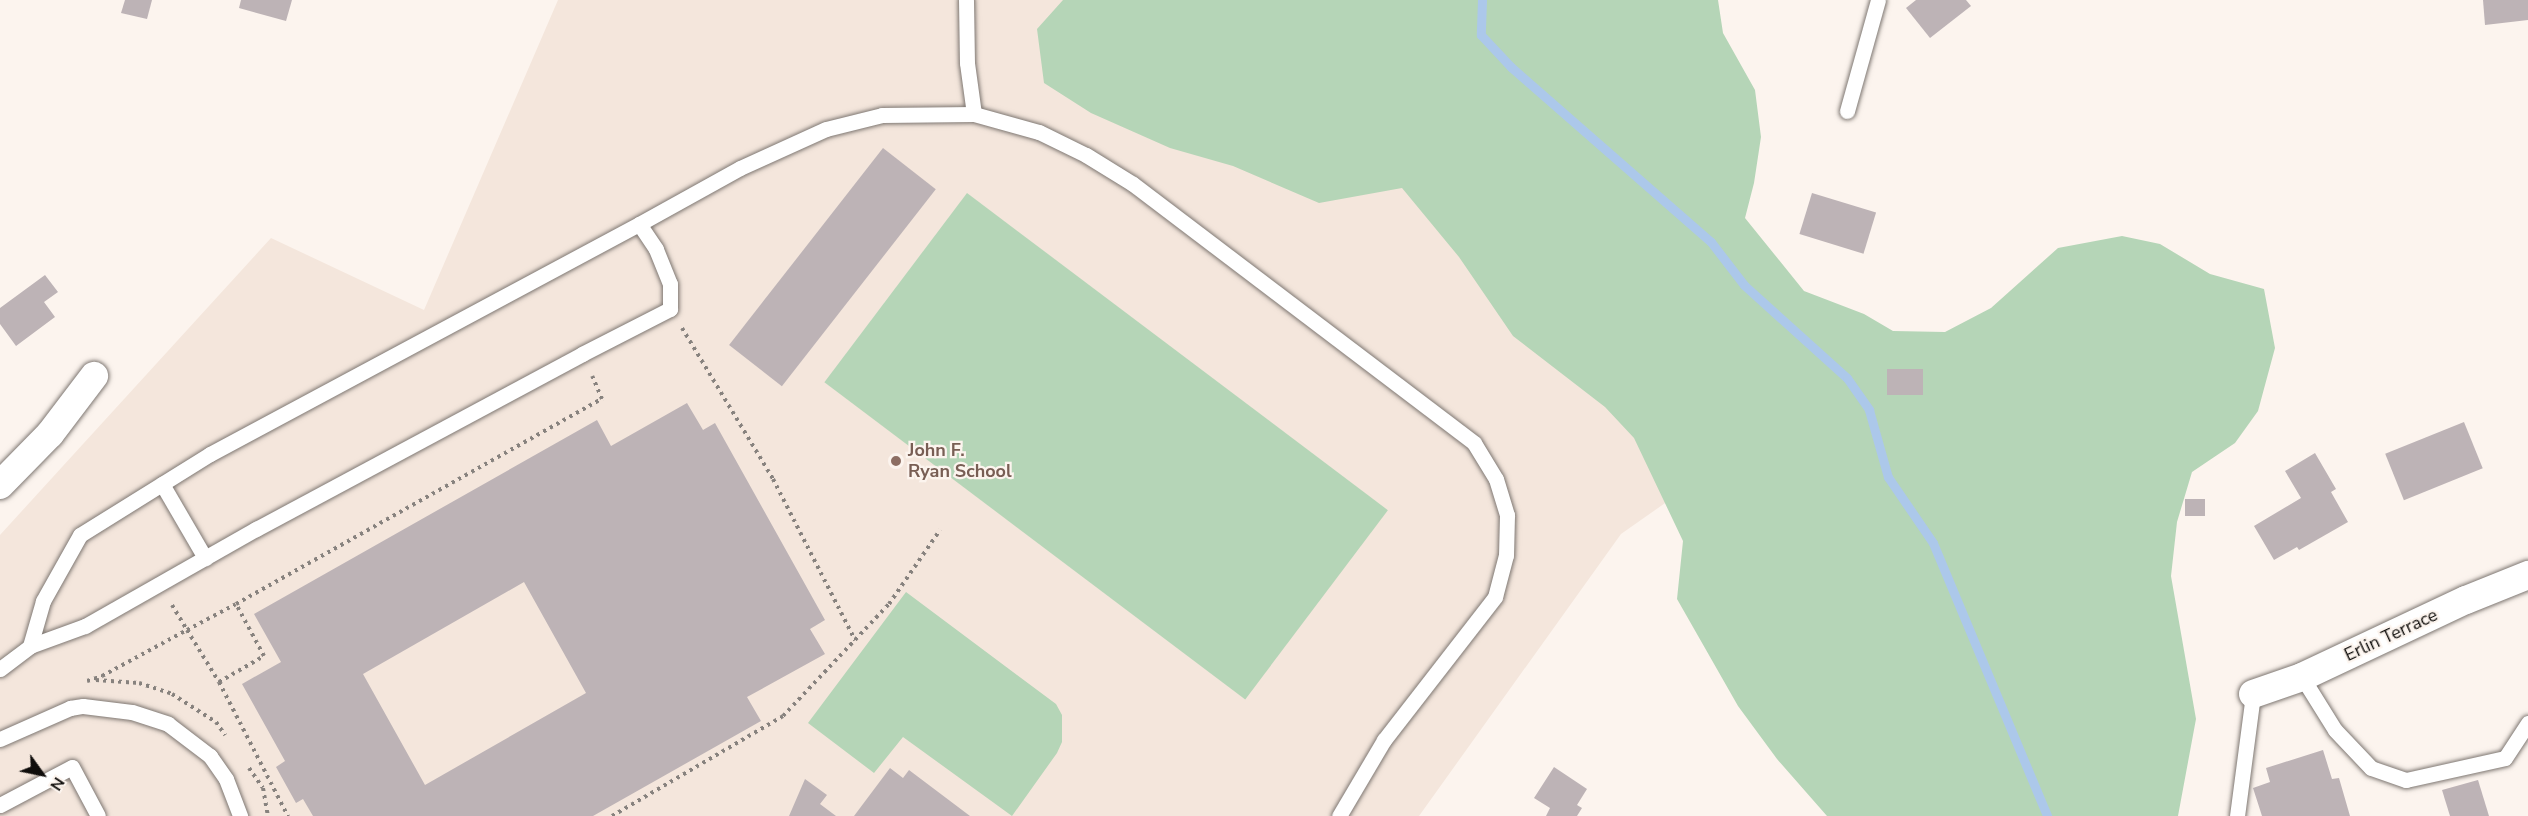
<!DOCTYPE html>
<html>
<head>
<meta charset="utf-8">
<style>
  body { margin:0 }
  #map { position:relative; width:2528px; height:816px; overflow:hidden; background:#fcf4ee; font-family:"Nunito Sans",sans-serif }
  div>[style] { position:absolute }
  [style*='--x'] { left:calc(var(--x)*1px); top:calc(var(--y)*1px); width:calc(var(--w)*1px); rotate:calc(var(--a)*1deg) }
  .built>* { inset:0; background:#f4e6dc }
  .green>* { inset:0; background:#b5d5b7; transform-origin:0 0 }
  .stream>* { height:9px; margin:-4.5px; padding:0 4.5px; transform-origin:4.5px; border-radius:4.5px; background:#acc8ea }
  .building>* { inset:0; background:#bdb3b6; transform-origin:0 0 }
  .path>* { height:4px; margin-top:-2px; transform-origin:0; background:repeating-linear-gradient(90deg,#87827e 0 3px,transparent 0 7.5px) }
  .roads { filter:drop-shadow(0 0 2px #7e7772) drop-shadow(0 0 2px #7e7772) }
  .service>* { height:15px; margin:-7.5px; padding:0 7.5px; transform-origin:7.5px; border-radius:7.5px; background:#fff }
  .minor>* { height:28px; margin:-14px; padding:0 14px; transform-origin:14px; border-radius:14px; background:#fff }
  .dots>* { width:16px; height:16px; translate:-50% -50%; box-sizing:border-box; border:3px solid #fcf4ee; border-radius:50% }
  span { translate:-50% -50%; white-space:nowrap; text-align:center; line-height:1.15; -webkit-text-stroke:4.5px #fcf4ee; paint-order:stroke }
  .education-label { font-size:18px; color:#785e54; font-weight:700 }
  .left { translate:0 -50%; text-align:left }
  .street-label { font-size:18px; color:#0f0d0b }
  .north { position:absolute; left:12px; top:744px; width:60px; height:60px; -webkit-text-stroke:4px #fcf4ee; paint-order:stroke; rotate:123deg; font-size:16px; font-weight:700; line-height:24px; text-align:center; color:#0f0d0b }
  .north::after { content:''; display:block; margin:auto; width:21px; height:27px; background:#0f0d0b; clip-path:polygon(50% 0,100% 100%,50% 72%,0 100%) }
</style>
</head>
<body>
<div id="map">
  <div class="built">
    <div style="clip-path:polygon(558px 0,1470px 0,1829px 388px,1621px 534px,1419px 816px,0 816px,0 535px,271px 238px,424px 310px)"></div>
  </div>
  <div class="green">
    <div style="clip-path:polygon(1063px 0,1718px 0,1723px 33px,1755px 90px,1761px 137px,1754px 183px,1745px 218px,1804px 291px,1864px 314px,1893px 331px,1945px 332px,1991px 308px,2058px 248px,2122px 236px,2160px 244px,2210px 274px,2264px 289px,2275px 348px,2258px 411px,2235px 443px,2192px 472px,2177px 522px,2171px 576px,2196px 719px,2178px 816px,1827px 816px,1777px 759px,1738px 706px,1677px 599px,1683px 541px,1634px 438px,1605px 407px,1513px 336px,1459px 257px,1402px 188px,1319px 203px,1233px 166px,1170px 148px,1091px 113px,1044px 83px,1037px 29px)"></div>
    <div style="left:967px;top:193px;width:527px;height:237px;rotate:37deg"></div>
    <div style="clip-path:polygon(906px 592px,1056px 704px,1062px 715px,1062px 742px,1057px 753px,1012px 816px,903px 737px,874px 773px,808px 723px)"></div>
  </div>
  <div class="stream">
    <div style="--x:1482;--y:0;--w:35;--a:92"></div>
    <div style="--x:1481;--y:35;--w:44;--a:46.8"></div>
    <div style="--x:1511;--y:67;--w:266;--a:41.2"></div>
    <div style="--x:1711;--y:242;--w:54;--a:52.5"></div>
    <div style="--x:1744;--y:285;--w:139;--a:42.1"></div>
    <div style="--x:1847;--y:378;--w:39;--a:55"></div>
    <div style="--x:1869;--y:410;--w:70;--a:74.2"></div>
    <div style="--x:1888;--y:477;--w:80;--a:55.7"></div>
    <div style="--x:1933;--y:543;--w:296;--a:67.3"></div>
  </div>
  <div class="building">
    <div style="clip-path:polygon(125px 0,152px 0,147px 19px,121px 13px)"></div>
    <div style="clip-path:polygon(241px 0,292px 0,286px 21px,239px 8px)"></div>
    <div style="clip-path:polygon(1916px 0,1966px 0,1971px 6px,1930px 38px,1906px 8px)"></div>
    <div style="clip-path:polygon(2483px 0,2528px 0,2528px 20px,2485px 25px)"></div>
    <div style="left:883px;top:148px;width:67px;height:250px;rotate:38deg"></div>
    <div style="left:1812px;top:193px;width:67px;height:43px;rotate:17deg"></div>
    <div style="clip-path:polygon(45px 275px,58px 292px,44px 302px,55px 317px,16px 346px,0 324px,0 308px)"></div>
    <div style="left:1887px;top:369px;width:36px;height:26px"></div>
    <div style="clip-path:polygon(evenodd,687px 403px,703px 430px,715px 423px,825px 620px,810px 629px,825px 654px,747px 697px,761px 721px,593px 816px,313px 816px,303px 799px,296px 803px,276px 767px,285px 761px,242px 684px,281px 662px,254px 614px,597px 420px,611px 446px,687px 403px,524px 582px,586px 693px,425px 785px,363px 674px,524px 582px)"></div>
    <div style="left:2464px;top:422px;width:50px;height:85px;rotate:68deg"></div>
    <div style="clip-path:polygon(2315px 453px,2336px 489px,2331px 492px,2348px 522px,2299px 550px,2297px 547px,2274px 560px,2254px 526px,2301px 498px,2285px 471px)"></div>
    <div style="left:2185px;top:499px;width:20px;height:17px"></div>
    <div style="clip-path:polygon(2323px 750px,2332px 779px,2339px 778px,2350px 816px,2262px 816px,2253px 788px,2270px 782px,2266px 768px)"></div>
    <div style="clip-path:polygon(1554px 767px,1587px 789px,1577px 805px,1582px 808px,1577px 816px,1546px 816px,1550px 808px,1534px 798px)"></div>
    <div style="clip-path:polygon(890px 768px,903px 778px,909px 770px,970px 816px,854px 816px)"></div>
    <div style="clip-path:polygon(805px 779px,827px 795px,820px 804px,836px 816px,789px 816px)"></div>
    <div style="clip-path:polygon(2478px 780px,2489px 816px,2450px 816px,2442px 790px)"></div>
  </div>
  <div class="path">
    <div style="--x:682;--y:328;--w:176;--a:58.9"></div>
    <div style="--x:773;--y:479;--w:181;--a:63"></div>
    <div style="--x:172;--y:605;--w:29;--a:59"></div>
    <div style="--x:187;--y:630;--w:55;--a:-28"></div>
    <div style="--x:236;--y:604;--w:420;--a:-29.3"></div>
    <div style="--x:602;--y:399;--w:25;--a:-113"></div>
    <div style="--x:96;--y:680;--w:43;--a:4"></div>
    <div style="--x:139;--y:683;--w:35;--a:18"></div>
    <div style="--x:172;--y:694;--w:52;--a:32.5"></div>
    <div style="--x:216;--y:722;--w:16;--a:55"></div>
    <div style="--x:87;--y:681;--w:16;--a:-18"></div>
    <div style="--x:102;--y:676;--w:97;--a:-28.4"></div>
    <div style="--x:187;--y:630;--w:61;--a:58.4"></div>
    <div style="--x:219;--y:682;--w:151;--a:62.8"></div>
    <div style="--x:219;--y:682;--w:52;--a:-30"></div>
    <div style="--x:264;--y:656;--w:59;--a:-118.3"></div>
    <div style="--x:249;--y:768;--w:24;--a:55"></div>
    <div style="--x:263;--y:788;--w:28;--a:80"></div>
    <div style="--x:612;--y:816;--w:198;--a:-30.3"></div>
    <div style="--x:783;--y:716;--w:154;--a:-46.6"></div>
    <div style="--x:889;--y:604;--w:90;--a:-55.4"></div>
  </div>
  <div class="roads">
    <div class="service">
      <div style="--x:966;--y:0;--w:63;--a:89.1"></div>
      <div style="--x:967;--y:63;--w:51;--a:82.2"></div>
      <div style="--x:1847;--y:111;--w:115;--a:-74.4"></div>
      <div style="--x:639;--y:224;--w:115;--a:-29"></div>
      <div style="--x:740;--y:168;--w:94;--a:-24.4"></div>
      <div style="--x:826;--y:129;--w:58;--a:-14"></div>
      <div style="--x:882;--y:115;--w:92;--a:-0.6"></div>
      <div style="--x:974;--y:114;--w:67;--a:15.5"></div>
      <div style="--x:1039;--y:132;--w:52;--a:26.1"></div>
      <div style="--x:1086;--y:155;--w:55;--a:31.7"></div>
      <div style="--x:1133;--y:184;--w:428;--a:37.2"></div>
      <div style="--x:1474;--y:443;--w:42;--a:58.6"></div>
      <div style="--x:1496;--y:479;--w:38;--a:73"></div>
      <div style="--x:1507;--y:515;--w:40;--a:91.4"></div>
      <div style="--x:1506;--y:555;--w:43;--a:104.7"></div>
      <div style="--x:1495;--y:597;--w:181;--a:127.8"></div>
      <div style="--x:1384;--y:740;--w:88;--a:120.6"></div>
      <div style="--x:162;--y:484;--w:86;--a:59.8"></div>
      <div style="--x:0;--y:669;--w:38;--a:-37"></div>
      <div style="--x:30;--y:646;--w:59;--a:-20"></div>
      <div style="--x:85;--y:626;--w:197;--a:-29.6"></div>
      <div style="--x:256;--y:529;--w:370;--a:-28.2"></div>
      <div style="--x:582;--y:354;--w:99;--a:-27.1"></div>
      <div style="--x:670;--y:309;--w:25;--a:-90"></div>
      <div style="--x:670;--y:284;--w:38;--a:-112"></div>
      <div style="--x:656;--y:249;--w:30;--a:-124"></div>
      <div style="--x:639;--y:224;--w:487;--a:151.8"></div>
      <div style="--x:210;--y:454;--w:153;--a:148.1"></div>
      <div style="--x:80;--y:535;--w:76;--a:119.3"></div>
      <div style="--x:43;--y:601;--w:47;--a:106.1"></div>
      <div style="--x:2302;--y:677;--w:62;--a:58.1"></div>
      <div style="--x:2335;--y:730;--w:52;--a:46.5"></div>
      <div style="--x:2371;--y:768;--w:37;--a:19"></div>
      <div style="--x:2406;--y:780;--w:101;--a:-12.5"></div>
      <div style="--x:2505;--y:758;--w:42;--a:-56.7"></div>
      <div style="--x:0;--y:739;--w:77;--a:-23.9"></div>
      <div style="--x:70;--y:708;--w:13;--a:-9"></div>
      <div style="--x:83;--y:706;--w:49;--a:7"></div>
      <div style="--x:132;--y:712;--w:38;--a:18"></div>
      <div style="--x:168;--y:724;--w:53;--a:37.3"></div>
      <div style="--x:210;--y:756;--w:28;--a:55"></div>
      <div style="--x:226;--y:779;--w:40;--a:69"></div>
      <div style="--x:0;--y:805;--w:81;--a:-27.8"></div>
      <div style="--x:72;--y:767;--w:55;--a:62"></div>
      <div style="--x:2237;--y:816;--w:123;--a:-82.5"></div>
    </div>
    <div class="minor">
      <div style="--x:0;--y:485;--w:71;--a:-45.6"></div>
      <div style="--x:50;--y:434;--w:73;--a:-52.8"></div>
      <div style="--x:2253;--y:694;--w:52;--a:-19.1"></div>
      <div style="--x:2302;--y:677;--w:181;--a:-25.2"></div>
      <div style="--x:2466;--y:600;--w:67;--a:-22"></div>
    </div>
  </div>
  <div class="dots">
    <div style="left:896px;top:461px;background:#8d6e63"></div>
  </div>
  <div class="education-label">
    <span class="left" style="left:908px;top:461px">John F.<br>Ryan School</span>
  </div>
  <div class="street-label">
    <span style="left:2391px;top:635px;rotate:-25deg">Erlin Terrace</span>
  </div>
  <div class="north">N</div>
</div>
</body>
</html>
